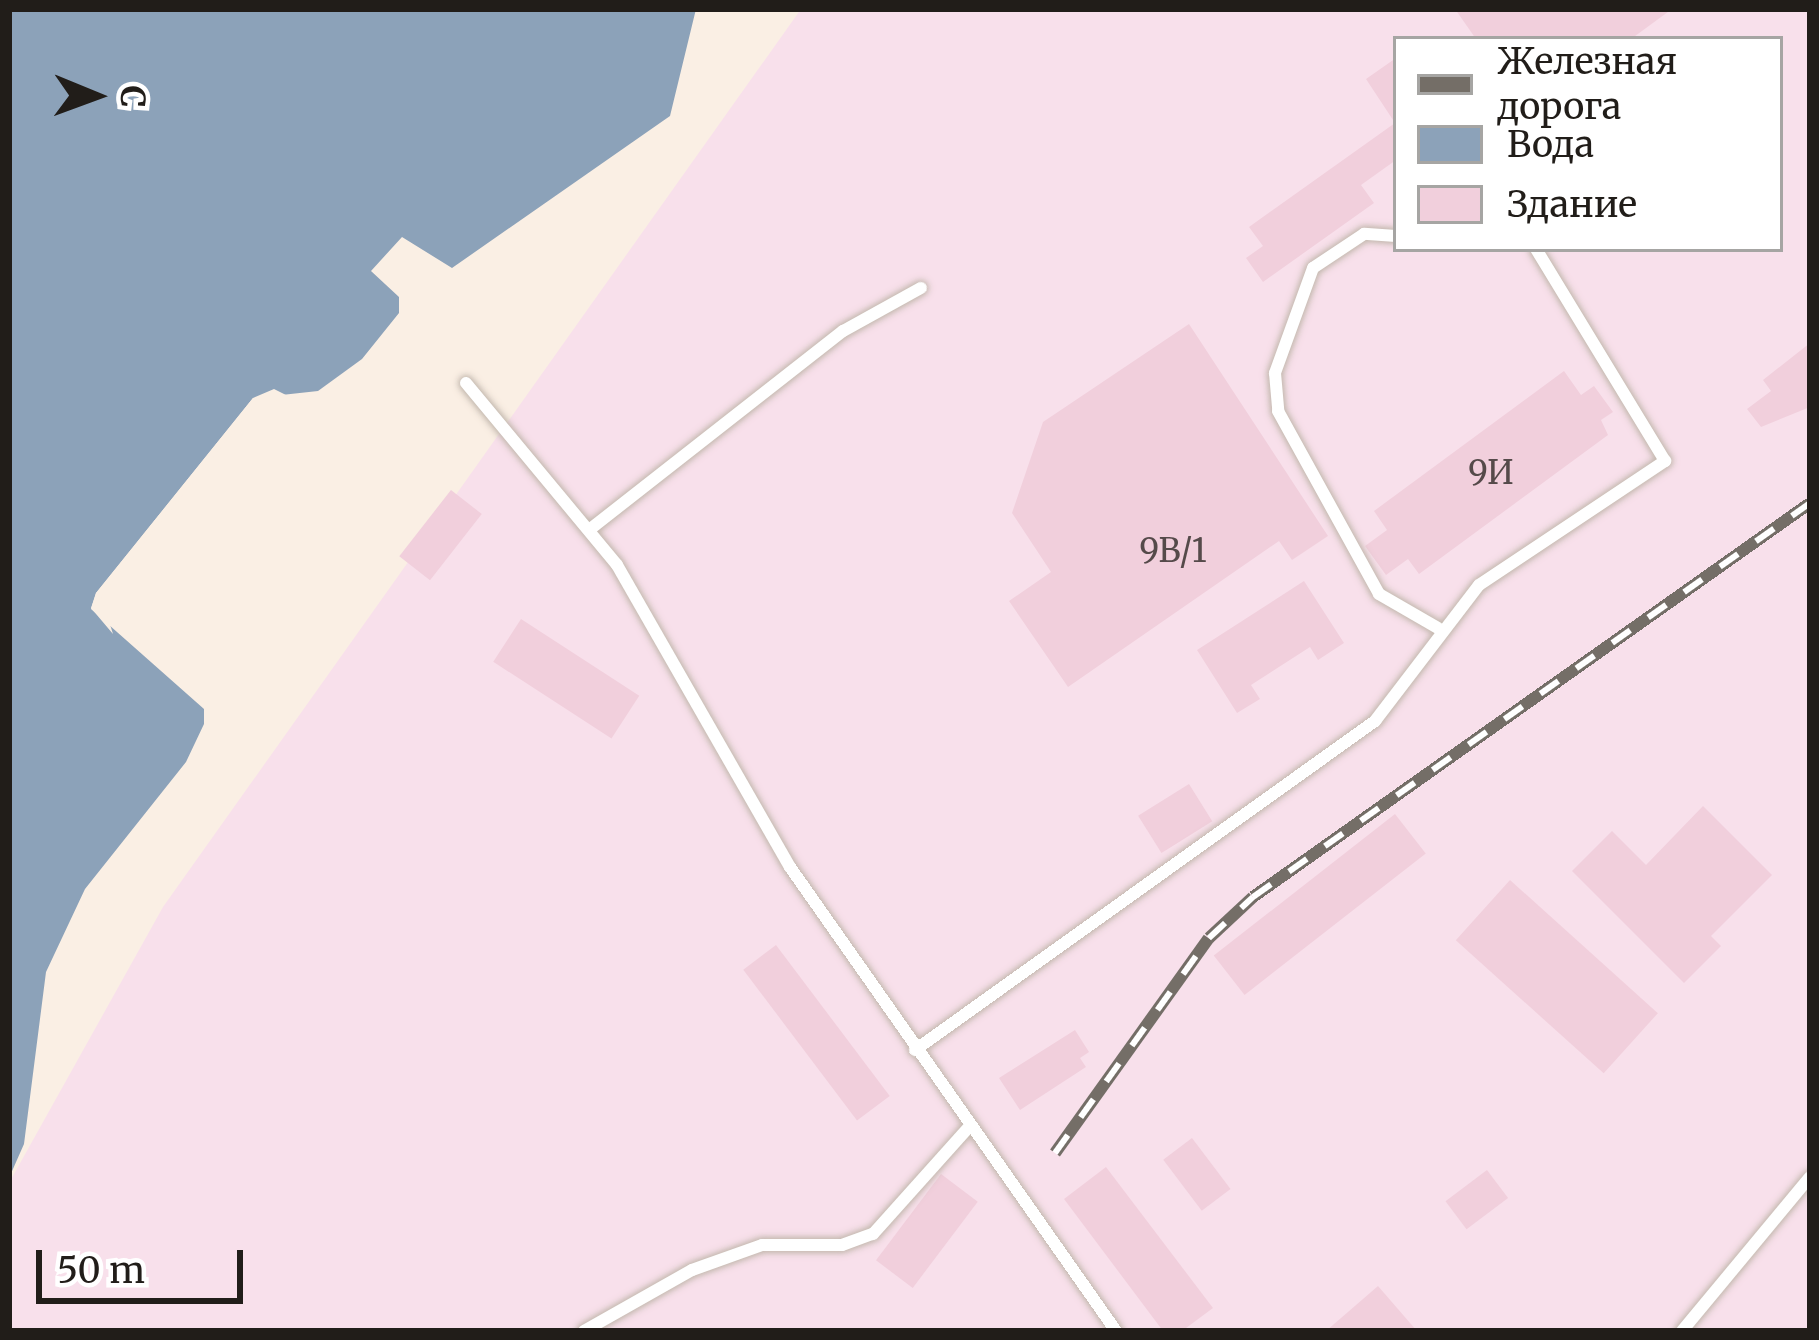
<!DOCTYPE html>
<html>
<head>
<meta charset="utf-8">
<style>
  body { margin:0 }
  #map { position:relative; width:1819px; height:1340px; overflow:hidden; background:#faefe4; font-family:Merriweather,serif }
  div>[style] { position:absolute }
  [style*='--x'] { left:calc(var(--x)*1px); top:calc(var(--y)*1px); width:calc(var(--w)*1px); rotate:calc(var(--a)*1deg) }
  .industrial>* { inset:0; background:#f8e0eb }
  .water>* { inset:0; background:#8ca2b9 }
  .pier>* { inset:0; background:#faefe4 }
  .building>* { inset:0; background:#f1cfdc; transform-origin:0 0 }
  .roads { filter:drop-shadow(0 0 3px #c3b8ae) drop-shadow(0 0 3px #c3b8ae) }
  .lane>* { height:12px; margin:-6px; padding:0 6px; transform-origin:6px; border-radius:6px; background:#fff }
  .rail>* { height:12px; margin-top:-6px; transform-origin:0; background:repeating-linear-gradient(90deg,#fff 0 22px,#746e67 0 44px); box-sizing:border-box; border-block:3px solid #746e67 }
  span { translate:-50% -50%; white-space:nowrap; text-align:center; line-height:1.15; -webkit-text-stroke:12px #fff; paint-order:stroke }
  .number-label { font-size:33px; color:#554a4a }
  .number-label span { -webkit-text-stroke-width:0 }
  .frame { position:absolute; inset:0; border:12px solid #211d19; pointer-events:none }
  .legend { position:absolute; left:1393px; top:36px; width:390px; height:216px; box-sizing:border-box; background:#fff; border:3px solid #a6a5a3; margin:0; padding:15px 21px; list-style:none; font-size:36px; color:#211d19 }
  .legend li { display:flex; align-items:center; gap:24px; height:60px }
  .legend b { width:60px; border:3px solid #a6a5a3 }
  .north { position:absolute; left:36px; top:36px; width:120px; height:120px; -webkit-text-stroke:9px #fff; paint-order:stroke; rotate:91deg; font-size:33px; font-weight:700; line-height:48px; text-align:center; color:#211d19 }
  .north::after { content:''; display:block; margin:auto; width:42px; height:54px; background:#211d19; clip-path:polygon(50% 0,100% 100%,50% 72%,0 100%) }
  .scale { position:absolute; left:36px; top:1250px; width:207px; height:54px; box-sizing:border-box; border:6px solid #211d19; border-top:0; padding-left:15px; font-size:36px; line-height:42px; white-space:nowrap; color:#211d19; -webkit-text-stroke:9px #fff; paint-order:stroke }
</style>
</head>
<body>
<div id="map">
  <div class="industrial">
    <div style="clip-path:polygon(evenodd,801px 9px,1810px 9px,1810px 1331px,9px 1331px,9px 1183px,163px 907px,801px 9px,1396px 39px,1780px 39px,1780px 249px,1396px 249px,1396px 39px)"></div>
  </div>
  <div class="water">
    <div style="clip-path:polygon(9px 9px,696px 9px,670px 116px,452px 268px,402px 237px,371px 271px,399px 297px,399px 313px,362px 359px,318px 391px,253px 398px,96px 593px,91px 609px,204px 709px,204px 724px,186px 762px,85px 889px,46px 972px,24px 1144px,9px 1178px)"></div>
  </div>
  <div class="pier">
    <div style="clip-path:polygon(274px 389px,294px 399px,257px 403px,101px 596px,113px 634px,91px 608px,96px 593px,253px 398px)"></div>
  </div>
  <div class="building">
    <div style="clip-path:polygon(1455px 9px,1672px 9px,1631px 39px,1476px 39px)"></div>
    <div style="clip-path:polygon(1396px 58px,1396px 160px,1361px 185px,1374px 203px,1263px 282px,1246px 258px,1263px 246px,1249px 227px,1395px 123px,1366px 79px)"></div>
    <div style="clip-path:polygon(1189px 324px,1328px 536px,1292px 560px,1279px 541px,1068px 687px,1009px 601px,1051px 572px,1012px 513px,1043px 422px)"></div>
    <div style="clip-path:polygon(1810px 343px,1810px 407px,1761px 427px,1747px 409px,1771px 391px,1763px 380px)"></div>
    <div style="clip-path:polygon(1564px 371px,1581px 395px,1594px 386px,1613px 412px,1601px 420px,1608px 435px,1419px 574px,1408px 559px,1386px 575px,1365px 546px,1387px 530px,1374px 511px)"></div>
    <div style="left:451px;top:490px;width:39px;height:84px;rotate:38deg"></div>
    <div style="clip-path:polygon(1304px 581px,1344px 643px,1318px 660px,1310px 647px,1251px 685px,1260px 699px,1237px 713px,1197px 650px)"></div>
    <div style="left:521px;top:619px;width:141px;height:51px;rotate:33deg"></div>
    <div style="left:1189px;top:784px;width:44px;height:60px;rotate:58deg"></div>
    <div style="clip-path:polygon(1703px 806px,1772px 875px,1711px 936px,1721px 946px,1684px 983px,1572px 871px,1612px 831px,1646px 865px)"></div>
    <div style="left:1395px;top:814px;width:50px;height:230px;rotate:52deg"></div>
    <div style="left:1510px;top:880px;width:199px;height:81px;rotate:42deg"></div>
    <div style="left:776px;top:945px;width:189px;height:41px;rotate:53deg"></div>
    <div style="clip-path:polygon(1075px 1030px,1089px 1052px,1080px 1058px,1086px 1067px,1020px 1110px,999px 1078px)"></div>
    <div style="left:1192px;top:1138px;width:64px;height:36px;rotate:53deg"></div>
    <div style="clip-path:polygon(1106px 1167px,1213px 1308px,1182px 1331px,1163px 1331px,1064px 1199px)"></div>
    <div style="left:1487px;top:1170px;width:35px;height:52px;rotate:53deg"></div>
    <div style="left:941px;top:1174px;width:46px;height:108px;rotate:37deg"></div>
    <div style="clip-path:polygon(1378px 1286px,1417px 1331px,1326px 1331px)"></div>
  </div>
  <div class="roads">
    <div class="lane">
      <div style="--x:1396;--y:236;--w:32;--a:-176"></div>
      <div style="--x:1364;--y:234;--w:61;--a:146.3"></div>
      <div style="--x:1313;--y:268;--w:112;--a:109.9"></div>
      <div style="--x:1275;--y:373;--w:38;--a:85"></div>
      <div style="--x:1278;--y:411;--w:209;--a:61.1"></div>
      <div style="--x:1379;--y:594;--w:68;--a:30"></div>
      <div style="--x:466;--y:383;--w:236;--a:50.3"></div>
      <div style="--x:617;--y:565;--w:348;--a:60.2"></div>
      <div style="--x:790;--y:867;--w:567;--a:54.91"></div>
      <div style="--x:589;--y:530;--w:323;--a:-38.1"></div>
      <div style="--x:843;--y:331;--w:89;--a:-28.9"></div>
      <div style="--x:915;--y:1050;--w:566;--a:-35.57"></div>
      <div style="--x:1375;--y:721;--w:171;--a:-52.6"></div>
      <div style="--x:1479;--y:585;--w:224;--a:-33.7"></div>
      <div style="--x:1665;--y:461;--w:248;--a:-121.3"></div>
      <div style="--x:584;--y:1331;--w:124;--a:-29.5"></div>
      <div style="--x:692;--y:1270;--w:74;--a:-19.7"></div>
      <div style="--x:762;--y:1245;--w:80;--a:0"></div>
      <div style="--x:842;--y:1245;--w:33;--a:-20"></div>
      <div style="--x:873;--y:1234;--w:144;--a:-48.1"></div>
      <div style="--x:1682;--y:1331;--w:200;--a:-50.3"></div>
    </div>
  </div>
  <div class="rail">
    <div style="--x:1055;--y:1153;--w:264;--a:-54.4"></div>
    <div style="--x:1209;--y:938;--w:60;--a:-43"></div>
    <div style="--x:1253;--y:897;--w:682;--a:-35.27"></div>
  </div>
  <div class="number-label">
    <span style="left:1491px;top:473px">9И</span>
    <span style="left:1173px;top:551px">9В/1</span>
  </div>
  <div class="frame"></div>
  <ul class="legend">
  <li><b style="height:15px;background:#746e67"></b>Железная дорога</li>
  <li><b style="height:33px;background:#8ca2b9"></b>Вода</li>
  <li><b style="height:33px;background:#f1cfdc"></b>Здание</li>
  </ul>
  <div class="north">С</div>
  <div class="scale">50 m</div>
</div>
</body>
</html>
